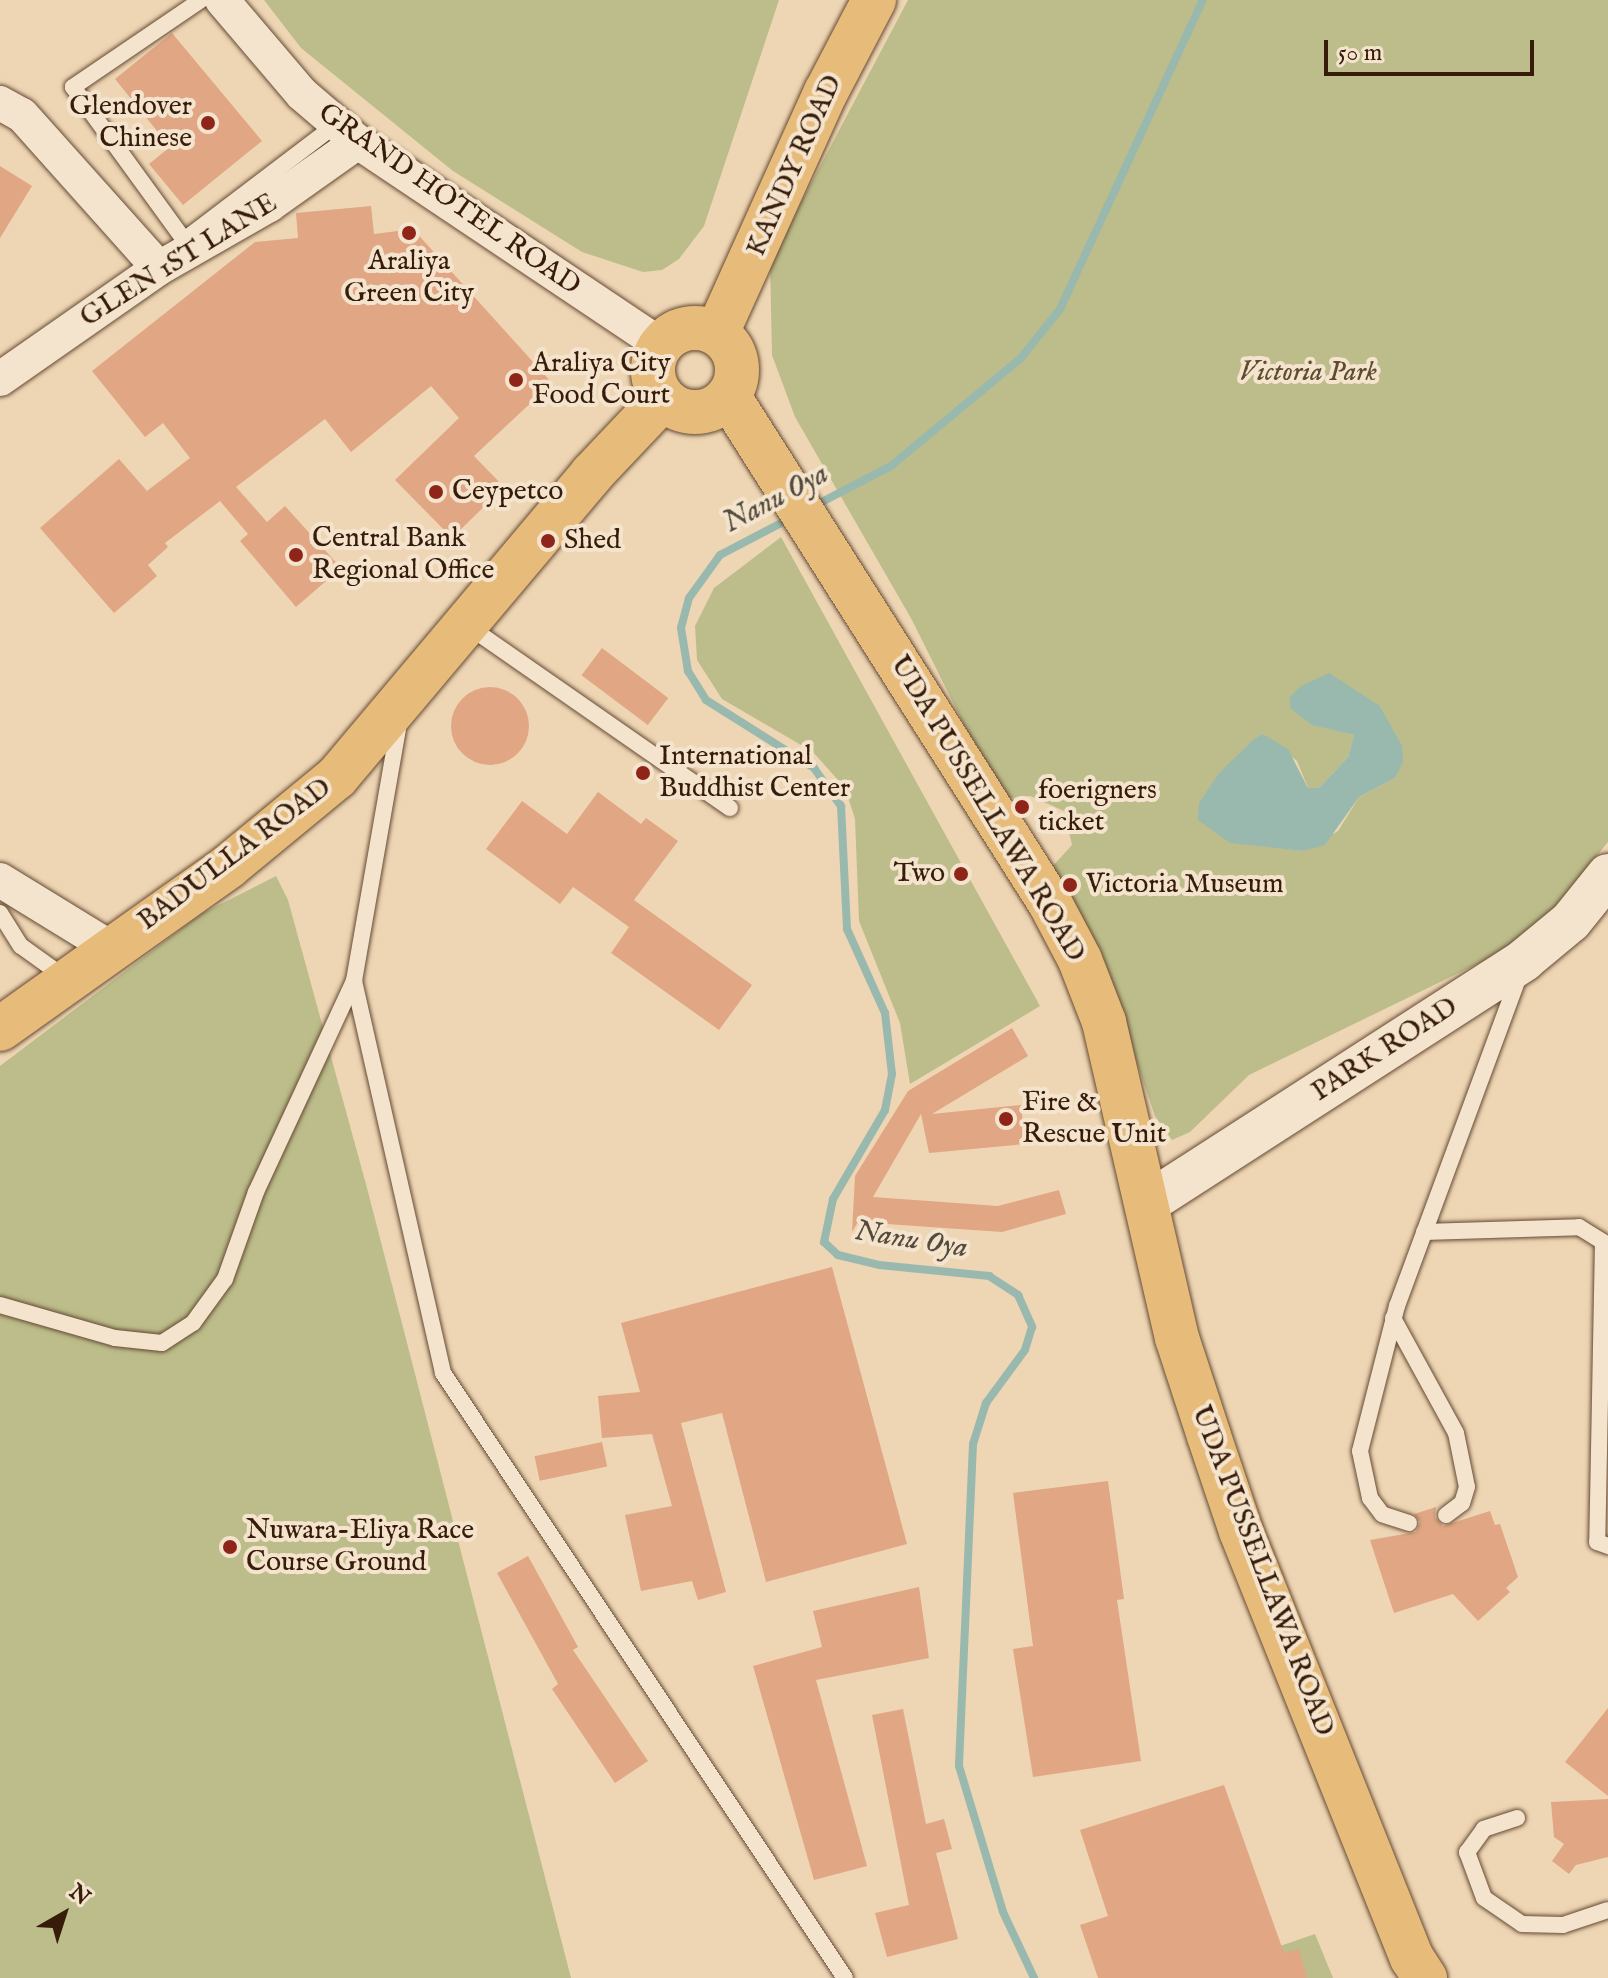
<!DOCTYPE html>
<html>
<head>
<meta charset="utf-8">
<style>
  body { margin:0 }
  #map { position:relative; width:1608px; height:1978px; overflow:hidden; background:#eed6b4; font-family:"IM FELL English",serif }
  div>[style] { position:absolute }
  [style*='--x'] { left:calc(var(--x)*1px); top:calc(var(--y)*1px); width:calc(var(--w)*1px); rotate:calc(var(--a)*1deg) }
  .green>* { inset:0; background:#bcbd8a }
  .water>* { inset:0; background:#99b9af }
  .stream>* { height:8px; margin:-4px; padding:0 4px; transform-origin:4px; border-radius:4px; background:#99b9af }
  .building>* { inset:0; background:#e1a684; transform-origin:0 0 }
  .round { border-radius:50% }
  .roads { filter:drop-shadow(0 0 2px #654a34) drop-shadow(0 0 2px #654a34) }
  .service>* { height:16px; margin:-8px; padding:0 8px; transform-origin:8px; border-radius:8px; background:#f4e4ce }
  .minor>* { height:34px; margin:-17px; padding:0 17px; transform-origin:17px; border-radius:17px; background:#f4e4ce }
  .tertiary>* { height:42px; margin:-21px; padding:0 21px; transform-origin:21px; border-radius:21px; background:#f4e4ce }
  .primary>* { height:44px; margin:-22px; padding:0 22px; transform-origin:22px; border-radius:22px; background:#e7bb7a }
  .trunk>* { height:44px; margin:-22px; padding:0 22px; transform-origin:22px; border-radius:22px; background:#e7bb7a }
  .trunk>.ring { margin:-22px; padding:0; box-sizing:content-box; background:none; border:44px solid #e7bb7a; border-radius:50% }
  .dots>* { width:22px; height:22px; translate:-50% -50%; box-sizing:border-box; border:4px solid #f4e4ce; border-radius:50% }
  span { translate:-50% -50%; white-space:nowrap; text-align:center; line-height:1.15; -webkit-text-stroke:8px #f4e4ce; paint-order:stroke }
  .poi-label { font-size:28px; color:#371c0a }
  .right { translate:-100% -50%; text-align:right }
  .left { translate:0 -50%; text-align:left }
  .street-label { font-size:28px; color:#371c0a }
  .park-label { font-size:28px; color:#5f4c30; font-style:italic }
  .water-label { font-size:30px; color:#544b3c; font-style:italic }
  .north { position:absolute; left:24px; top:1874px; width:80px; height:80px; -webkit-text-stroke:6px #f4e4ce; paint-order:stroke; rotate:39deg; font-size:22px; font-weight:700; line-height:32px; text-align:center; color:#371c0a }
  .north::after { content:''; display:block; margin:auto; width:28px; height:36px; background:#371c0a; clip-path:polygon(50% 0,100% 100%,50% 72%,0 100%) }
  .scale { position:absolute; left:1324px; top:40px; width:210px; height:36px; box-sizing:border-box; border:4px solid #371c0a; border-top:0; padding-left:10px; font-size:24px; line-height:28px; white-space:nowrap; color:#371c0a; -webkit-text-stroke:6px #f4e4ce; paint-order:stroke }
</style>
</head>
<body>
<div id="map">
  <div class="green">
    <div style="clip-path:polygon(264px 0,779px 0,704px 226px,679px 259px,662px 270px,643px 272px,582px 252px,453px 171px,301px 48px)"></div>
    <div style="clip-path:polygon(evenodd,908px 0,1608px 0,1608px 842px,1545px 919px,1504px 951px,1249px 1075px,1190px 1132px,1172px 1140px,1155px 1116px,1125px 1028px,1051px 868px,1072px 845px,1064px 811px,1030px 796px,1001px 799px,912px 620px,795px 417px,772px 355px,770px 261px,908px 0,1380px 706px,1389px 725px,1395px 778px,1359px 797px,1338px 831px,1303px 851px,1272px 847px,1219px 773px,1263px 734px,1297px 761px,1308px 788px,1319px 788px,1348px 757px,1354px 735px,1312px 724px,1380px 706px)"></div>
    <div style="clip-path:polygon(781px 537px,1040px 1006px,910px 1084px,900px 1023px,859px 921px,855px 819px,845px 788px,813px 752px,722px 699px,697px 660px,695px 626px,714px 588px)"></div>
    <div style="clip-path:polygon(276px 876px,288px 900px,367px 1188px,571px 1978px,0 1978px,0 1066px,201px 914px)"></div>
    <div style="clip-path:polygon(1315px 1934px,1333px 1978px,1188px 1978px)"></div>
  </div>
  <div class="water">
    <div style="clip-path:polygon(1329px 673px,1380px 706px,1402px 746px,1403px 762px,1395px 778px,1359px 797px,1325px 845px,1303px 851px,1230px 843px,1198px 820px,1199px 803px,1219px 773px,1254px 739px,1263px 734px,1288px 749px,1308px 788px,1319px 788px,1348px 757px,1354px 735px,1312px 725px,1291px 709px,1289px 698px,1301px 686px)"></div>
  </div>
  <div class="stream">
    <div style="--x:814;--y:506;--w:87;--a:-27.5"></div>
    <div style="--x:891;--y:466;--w:169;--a:-39.7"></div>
    <div style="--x:1021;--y:358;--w:63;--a:-51.5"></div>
    <div style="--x:1060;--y:309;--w:340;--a:-65.2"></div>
    <div style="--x:791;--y:518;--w:80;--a:152.5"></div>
    <div style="--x:720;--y:555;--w:53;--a:125.8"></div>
    <div style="--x:689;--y:598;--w:31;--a:105"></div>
    <div style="--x:681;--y:628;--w:44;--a:80.8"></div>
    <div style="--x:688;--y:671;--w:34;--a:58"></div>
    <div style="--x:706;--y:700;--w:128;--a:32.2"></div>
    <div style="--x:814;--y:768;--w:47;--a:54.6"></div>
    <div style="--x:841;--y:806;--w:123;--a:87.2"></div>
    <div style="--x:847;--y:929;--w:92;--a:65.7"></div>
    <div style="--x:885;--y:1013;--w:61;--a:83.5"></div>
    <div style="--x:892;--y:1074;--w:37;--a:101"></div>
    <div style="--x:885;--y:1110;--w:103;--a:120.3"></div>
    <div style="--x:833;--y:1199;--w:44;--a:101.8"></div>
    <div style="--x:824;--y:1242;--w:19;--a:43"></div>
    <div style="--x:838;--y:1255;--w:42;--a:13.7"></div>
    <div style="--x:879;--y:1265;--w:111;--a:5.7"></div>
    <div style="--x:989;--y:1276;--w:35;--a:33"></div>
    <div style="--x:1018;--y:1295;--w:35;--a:66"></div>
    <div style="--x:1032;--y:1327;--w:24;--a:107"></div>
    <div style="--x:1025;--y:1350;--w:66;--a:126.3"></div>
    <div style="--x:986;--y:1403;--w:43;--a:107.6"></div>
    <div style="--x:973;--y:1444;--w:322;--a:92.5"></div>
    <div style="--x:959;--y:1766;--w:152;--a:73.2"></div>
    <div style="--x:1003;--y:1912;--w:73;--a:64.8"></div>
  </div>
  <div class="building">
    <div style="clip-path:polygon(172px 33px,262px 141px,183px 205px,149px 164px,170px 147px,115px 79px)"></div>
    <div style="clip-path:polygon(0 166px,32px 186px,0 238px)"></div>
    <div style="clip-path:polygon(371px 206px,374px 234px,413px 229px,552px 383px,474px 456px,504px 487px,452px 538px,395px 480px,459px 418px,431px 386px,351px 452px,325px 419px,236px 487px,267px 522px,285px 506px,341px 568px,296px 607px,240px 541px,248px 534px,220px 501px,165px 543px,168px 547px,148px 565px,157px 576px,114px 613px,40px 528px,119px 459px,147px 491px,190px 458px,163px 423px,145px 437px,92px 371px,255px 242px,298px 238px,296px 213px)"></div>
    <div style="left:602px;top:648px;width:83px;height:34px;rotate:37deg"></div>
    <div class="round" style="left:451px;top:687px;width:78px;height:78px"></div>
    <div style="clip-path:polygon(598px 792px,641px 824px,646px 818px,678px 841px,634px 900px,752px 985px,719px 1030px,611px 953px,629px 927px,573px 887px,560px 904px,486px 849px,522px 801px,567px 834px)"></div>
    <div style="clip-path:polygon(1012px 1028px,1028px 1056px,932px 1114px,1021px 1105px,1025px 1144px,929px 1153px,921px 1114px,873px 1197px,998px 1206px,1059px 1190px,1066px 1214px,1002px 1232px,858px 1222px,852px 1232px,855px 1176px,908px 1091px)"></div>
    <div style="clip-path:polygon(832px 1267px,907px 1544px,766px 1582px,722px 1413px,681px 1423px,726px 1592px,698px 1600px,692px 1581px,641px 1591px,625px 1515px,672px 1506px,652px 1434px,602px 1438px,598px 1396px,640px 1392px,621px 1323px)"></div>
    <div style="left:602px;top:1442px;width:25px;height:69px;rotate:78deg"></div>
    <div style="clip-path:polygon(1108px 1481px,1124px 1599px,1117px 1600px,1141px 1761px,1033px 1777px,1013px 1649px,1033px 1646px,1013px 1493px)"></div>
    <div style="clip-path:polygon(1436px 1507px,1435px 1517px,1443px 1526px,1490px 1511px,1495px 1525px,1500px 1524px,1518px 1577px,1506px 1588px,1510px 1592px,1478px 1621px,1453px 1594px,1394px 1613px,1370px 1540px,1416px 1532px,1420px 1522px,1414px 1514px)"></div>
    <div style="clip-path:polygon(528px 1556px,578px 1647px,573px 1650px,648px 1761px,615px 1783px,552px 1689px,558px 1684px,497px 1573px)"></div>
    <div style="clip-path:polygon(919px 1587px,929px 1658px,816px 1680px,867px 1866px,814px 1880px,753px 1666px,822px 1647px,813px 1611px)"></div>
    <div style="clip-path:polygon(1608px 1708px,1608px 1796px,1565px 1762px)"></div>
    <div style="clip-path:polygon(903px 1709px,926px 1824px,944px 1819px,952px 1849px,936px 1853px,958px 1939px,887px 1957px,875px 1913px,909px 1905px,872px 1715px)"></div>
    <div style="clip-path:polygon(1224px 1785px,1284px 1953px,1299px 1949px,1307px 1978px,1098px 1978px,1080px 1925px,1108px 1916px,1080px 1830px)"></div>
    <div style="clip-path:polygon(1608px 1799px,1608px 1857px,1576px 1865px,1569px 1874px,1552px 1861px,1564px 1844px,1554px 1837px,1551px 1802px)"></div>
  </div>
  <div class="roads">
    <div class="service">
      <div style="--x:201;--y:0;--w:155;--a:145.8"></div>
      <div style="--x:73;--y:87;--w:189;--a:54"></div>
      <div style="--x:184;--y:240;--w:192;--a:-37.2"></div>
      <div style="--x:468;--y:626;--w:319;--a:34.8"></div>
      <div style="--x:399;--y:723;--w:262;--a:99.9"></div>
      <div style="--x:354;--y:981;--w:402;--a:77.2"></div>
      <div style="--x:443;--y:1373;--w:726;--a:56.4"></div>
      <div style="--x:0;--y:913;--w:39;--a:58"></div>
      <div style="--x:21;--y:946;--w:57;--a:35.7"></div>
      <div style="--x:1424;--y:1232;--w:155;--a:-1.8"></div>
      <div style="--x:1579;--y:1227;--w:28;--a:32"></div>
      <div style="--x:1603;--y:1242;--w:300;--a:91.1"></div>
      <div style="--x:1597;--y:1542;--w:12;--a:20"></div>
      <div style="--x:0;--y:1305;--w:120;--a:16"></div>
      <div style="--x:115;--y:1338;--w:47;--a:6.1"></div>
      <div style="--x:162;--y:1343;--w:37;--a:-33"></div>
      <div style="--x:193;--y:1323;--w:54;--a:-54"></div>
      <div style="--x:225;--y:1279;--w:92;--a:-70.4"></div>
      <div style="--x:256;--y:1192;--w:233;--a:-65.1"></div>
      <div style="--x:1393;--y:1318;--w:131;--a:61.3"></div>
      <div style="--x:1456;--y:1433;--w:55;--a:78.5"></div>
      <div style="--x:1467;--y:1487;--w:17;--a:107"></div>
      <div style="--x:1462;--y:1503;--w:20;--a:143"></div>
      <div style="--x:1409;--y:1523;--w:28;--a:-162"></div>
      <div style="--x:1382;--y:1514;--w:20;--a:-127"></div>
      <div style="--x:1370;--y:1498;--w:48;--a:-102"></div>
      <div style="--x:1360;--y:1451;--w:150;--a:-75.7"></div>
      <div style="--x:1397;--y:1306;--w:355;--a:-69.7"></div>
      <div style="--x:1517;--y:1818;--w:35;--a:162"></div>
      <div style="--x:1484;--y:1829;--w:29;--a:126"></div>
      <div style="--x:1467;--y:1852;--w:49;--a:69.7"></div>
      <div style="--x:1484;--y:1898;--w:46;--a:34.4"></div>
      <div style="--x:1522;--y:1924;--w:41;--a:1.4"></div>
      <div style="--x:1563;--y:1925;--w:47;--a:-18.4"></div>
    </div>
    <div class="minor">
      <div style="--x:222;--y:0;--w:123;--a:49.6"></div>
      <div style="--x:302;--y:94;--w:74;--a:40.6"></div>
      <div style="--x:358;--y:142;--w:365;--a:33.8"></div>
      <div style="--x:0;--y:103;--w:25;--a:29"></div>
      <div style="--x:22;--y:115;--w:205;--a:48.2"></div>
      <div style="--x:0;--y:379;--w:194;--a:-34.9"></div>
      <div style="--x:159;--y:268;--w:127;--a:-29.8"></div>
      <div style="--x:269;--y:205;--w:109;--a:-35.3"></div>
      <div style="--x:0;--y:880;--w:130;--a:31.5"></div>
    </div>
    <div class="tertiary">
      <div style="--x:1146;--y:1204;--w:450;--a:-32.8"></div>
      <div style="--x:1524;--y:960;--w:61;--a:-39.7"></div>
      <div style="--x:1571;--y:921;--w:59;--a:-51.2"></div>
    </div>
    <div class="primary">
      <div style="--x:729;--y:397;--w:599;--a:57.61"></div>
      <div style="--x:1050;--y:903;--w:64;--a:62.2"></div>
      <div style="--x:1080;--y:960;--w:66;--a:68.8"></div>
      <div style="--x:1104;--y:1022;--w:324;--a:77"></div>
      <div style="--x:1177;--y:1338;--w:103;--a:71.9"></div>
      <div style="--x:1209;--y:1436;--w:100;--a:71.4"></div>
      <div style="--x:1241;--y:1531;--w:460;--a:68.2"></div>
      <div style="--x:1412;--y:1958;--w:24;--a:57"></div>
    </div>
    <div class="trunk">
      <div class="ring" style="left:653px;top:328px;width:40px;height:40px"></div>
      <div style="--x:717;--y:333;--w:265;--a:-65.7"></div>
      <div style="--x:826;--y:92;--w:104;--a:-62.4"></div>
      <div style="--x:0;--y:1029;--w:281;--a:-35.4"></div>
      <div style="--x:229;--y:866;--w:140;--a:-39.5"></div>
      <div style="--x:337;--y:777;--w:396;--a:-49.9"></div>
      <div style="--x:592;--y:474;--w:103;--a:-46.6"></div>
    </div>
  </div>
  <div class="dots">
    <div style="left:208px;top:123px;background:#8f2418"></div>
    <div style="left:409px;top:233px;background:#8f2418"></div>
    <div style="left:516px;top:380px;background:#8f2418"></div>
    <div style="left:436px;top:492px;background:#8f2418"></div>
    <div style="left:548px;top:541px;background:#8f2418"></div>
    <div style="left:296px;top:555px;background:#8f2418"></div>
    <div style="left:643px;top:773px;background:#8f2418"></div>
    <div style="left:1022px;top:807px;background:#8f2418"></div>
    <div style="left:961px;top:874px;background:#8f2418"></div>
    <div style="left:1070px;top:885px;background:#8f2418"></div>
    <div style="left:1006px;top:1119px;background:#8f2418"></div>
    <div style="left:230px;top:1547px;background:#8f2418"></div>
  </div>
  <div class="poi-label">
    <span class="right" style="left:192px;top:123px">Glendover<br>Chinese</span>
    <span style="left:409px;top:278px">Araliya<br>Green City</span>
    <span class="left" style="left:532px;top:380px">Araliya City<br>Food Court</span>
    <span class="left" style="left:452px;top:492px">Ceypetco</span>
    <span class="left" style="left:312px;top:555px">Central Bank<br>Regional Office</span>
    <span class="left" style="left:564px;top:541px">Shed</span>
    <span class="left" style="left:659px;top:773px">International<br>Buddhist Center</span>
    <span class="left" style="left:1038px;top:807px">foerigners<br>ticket</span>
    <span class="right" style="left:945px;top:874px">Two</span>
    <span class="left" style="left:1086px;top:885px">Victoria Museum</span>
    <span class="left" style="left:1022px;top:1119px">Fire &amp;<br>Rescue Unit</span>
    <span class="left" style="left:246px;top:1547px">Nuwara-Eliya Race<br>Course Ground</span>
  </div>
  <div class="street-label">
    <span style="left:795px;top:166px;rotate:-66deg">KANDY ROAD</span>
    <span style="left:449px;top:200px;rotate:35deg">GRAND HOTEL ROAD</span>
    <span style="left:179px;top:261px;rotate:-32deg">GLEN 1ST LANE</span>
    <span style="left:987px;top:809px;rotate:59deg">UDA PUSSELLAWA ROAD</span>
    <span style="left:235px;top:855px;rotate:-37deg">BADULLA ROAD</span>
    <span style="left:1385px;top:1050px;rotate:-33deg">PARK ROAD</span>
    <span style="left:1262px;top:1571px;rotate:69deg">UDA PUSSELLAWA ROAD</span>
  </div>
  <div class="park-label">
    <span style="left:1308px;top:373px">Victoria Park</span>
  </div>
  <div class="water-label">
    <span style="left:776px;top:499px;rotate:-28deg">Nanu Oya</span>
    <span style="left:911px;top:1240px;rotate:9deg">Nanu Oya</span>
  </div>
  <div class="north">N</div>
  <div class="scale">50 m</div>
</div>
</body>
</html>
